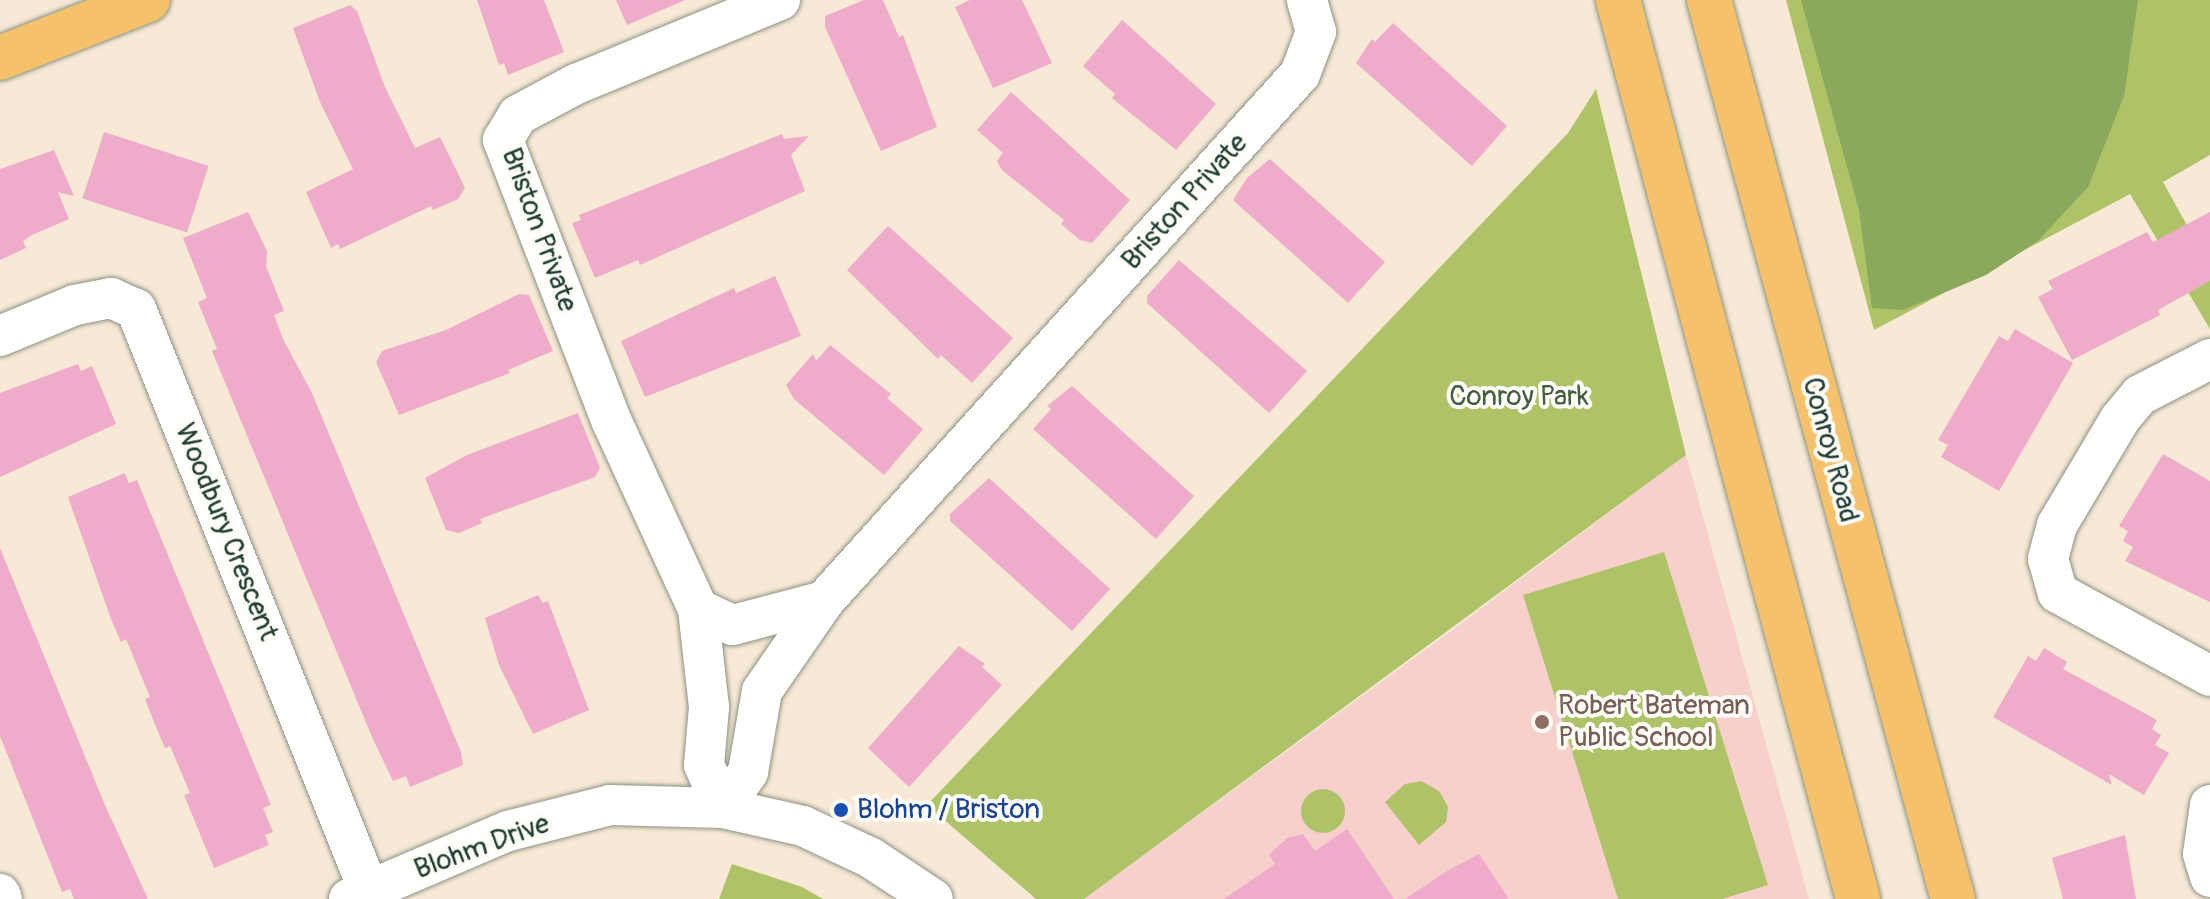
<!DOCTYPE html>
<html>
<head>
<meta charset="utf-8">
<style>
  body { margin:0 }
  #map { position:relative; width:2210px; height:899px; overflow:hidden; background:#f7e9d5; font-family:Pangolin,sans-serif }
  div>[style] { position:absolute }
  [style*='--x'] { left:calc(var(--x)*1px); top:calc(var(--y)*1px); width:calc(var(--w)*1px); rotate:calc(var(--a)*1deg) }
  .built>* { inset:0; background:#f7d0cc }
  .green>* { inset:0; background:#aec368 }
  .round { border-radius:50% }
  .forest>* { inset:0; background:#8aa95c }
  .building>* { inset:0; background:#eeabca; transform-origin:0 0 }
  .roads { filter:drop-shadow(0 0 2px #8b9384) drop-shadow(0 0 2px #8b9384) }
  .minor>* { height:40px; margin:-20px; padding:0 20px; transform-origin:20px; border-radius:20px; background:#fff }
  .major>* { height:44px; margin:-22px; padding:0 22px; transform-origin:22px; border-radius:22px; background:#f5c16b }
  .dots>* { width:22px; height:22px; translate:-50% -50%; box-sizing:border-box; border:4px solid #fdfcf7; border-radius:50% }
  span { translate:-50% -50%; white-space:nowrap; text-align:center; line-height:1.15; -webkit-text-stroke:8px #fdfcf7; paint-order:stroke }
  .street-label { font-size:28px; color:#1f3d34 }
  .park-label { font-size:28px; color:#435e41 }
  .education-label { font-size:28px; color:#785e54 }
  .left { translate:0 -50%; text-align:left }
  .transit-label { font-size:28px; color:#164399 }
</style>
</head>
<body>
<div id="map">
  <div class="built">
    <div style="clip-path:polygon(1686px 455px,1809px 899px,1084px 899px,1466px 620px)"></div>
  </div>
  <div class="green">
    <div style="clip-path:polygon(1786px 0,2210px 0,2210px 155px,2163px 182px,2210px 267px,2210px 329px,2130px 194px,1874px 330px)"></div>
    <div style="clip-path:polygon(1596px 89px,1686px 455px,1084px 899px,1036px 899px,927px 805px,1568px 133px)"></div>
    <div style="clip-path:polygon(1664px 552px,1768px 885px,1722px 899px,1618px 899px,1523px 595px)"></div>
    <div style="clip-path:polygon(1421px 781px,1439px 791px,1448px 807px,1446px 822px,1419px 845px,1385px 802px,1405px 784px)"></div>
    <div class="round" style="left:1301px;top:789px;width:44px;height:44px"></div>
    <div style="clip-path:polygon(732px 864px,802px 887px,823px 899px,719px 899px)"></div>
  </div>
  <div class="forest">
    <div style="clip-path:polygon(1801px 0,2138px 0,2124px 96px,2088px 187px,2038px 241px,1986px 275px,1903px 310px,1872px 308px,1859px 210px)"></div>
  </div>
  <div class="building">
    <div style="clip-path:polygon(477px 0,544px 0,564px 52px,508px 75px,504px 63px,499px 65px)"></div>
    <div style="clip-path:polygon(616px 0,685px 0,627px 25px)"></div>
    <div style="clip-path:polygon(864px 0,883px 0,899px 37px,903px 35px,937px 127px,881px 151px,825px 27px,825px 16px)"></div>
    <div style="clip-path:polygon(970px 0,1022px 0,1052px 63px,993px 88px,955px 7px)"></div>
    <div style="clip-path:polygon(350px 5px,357px 11px,385px 87px,415px 148px,440px 137px,465px 188px,458px 199px,433px 210px,431px 206px,340px 249px,338px 244px,331px 248px,306px 192px,353px 169px,320px 102px,293px 28px)"></div>
    <div style="clip-path:polygon(1122px 20px,1216px 104px,1176px 150px,1112px 98px,1115px 94px,1083px 66px)"></div>
    <div style="clip-path:polygon(1393px 23px,1507px 126px,1472px 166px,1356px 63px,1372px 39px,1375px 42px)"></div>
    <div style="clip-path:polygon(1011px 92px,1130px 200px,1092px 243px,1080px 240px,1061px 224px,1064px 220px,1002px 170px,997px 161px,1003px 153px,977px 130px)"></div>
    <div style="left:104px;top:132px;width:110px;height:70px;rotate:18deg"></div>
    <div style="clip-path:polygon(782px 134px,784px 139px,809px 136px,791px 155px,805px 191px,640px 265px,638px 260px,595px 278px,572px 223px,581px 220px,579px 215px)"></div>
    <div style="clip-path:polygon(54px 150px,74px 196px,58px 192px,69px 219px,32px 235px,23px 241px,26px 248px,0 260px,0 169px)"></div>
    <div style="clip-path:polygon(1270px 159px,1385px 262px,1348px 303px,1233px 200px,1247px 178px)"></div>
    <div style="clip-path:polygon(248px 212px,267px 251px,266px 266px,284px 311px,274px 315px,283px 339px,312px 393px,461px 752px,463px 765px,410px 787px,406px 776px,393px 781px,372px 737px,212px 351px,217px 349px,198px 302px,207px 298px,183px 238px)"></div>
    <div style="clip-path:polygon(2210px 212px,2210px 281px,2158px 310px,2160px 315px,2072px 360px,2038px 297px,2053px 289px,2048px 281px,2147px 232px,2153px 242px)"></div>
    <div style="clip-path:polygon(888px 226px,1013px 338px,972px 383px,941px 355px,938px 359px,847px 270px)"></div>
    <div style="clip-path:polygon(1179px 260px,1307px 371px,1269px 413px,1147px 303px,1147px 296px)"></div>
    <div style="clip-path:polygon(775px 276px,801px 336px,645px 397px,621px 341px,734px 288px,736px 293px)"></div>
    <div style="clip-path:polygon(519px 294px,529px 295px,553px 351px,508px 370px,510px 373px,399px 415px,376px 362px,382px 351px,446px 330px)"></div>
    <div style="clip-path:polygon(2015px 329px,2073px 363px,1999px 491px,1941px 457px,1948px 445px,1938px 440px,1999px 336px,2008px 341px)"></div>
    <div style="clip-path:polygon(830px 345px,891px 394px,887px 398px,923px 429px,884px 475px,794px 399px,786px 385px,813px 354px,816px 361px)"></div>
    <div style="clip-path:polygon(78px 364px,81px 371px,92px 366px,116px 424px,0 477px,0 393px)"></div>
    <div style="clip-path:polygon(1072px 386px,1194px 496px,1156px 539px,1033px 429px,1051px 409px,1047px 406px)"></div>
    <div style="clip-path:polygon(578px 413px,600px 468px,595px 477px,480px 519px,482px 523px,459px 533px,446px 530px,425px 478px,467px 455px)"></div>
    <div style="clip-path:polygon(2163px 454px,2210px 481px,2210px 602px,2125px 561px,2133px 547px,2123px 541px,2128px 531px,2119px 526px)"></div>
    <div style="clip-path:polygon(125px 473px,129px 483px,137px 480px,271px 805px,263px 808px,273px 832px,265px 835px,269px 845px,214px 868px,184px 795px,190px 793px,170px 746px,165px 748px,156px 727px,145px 699px,150px 697px,126px 639px,121px 642px,111px 619px,68px 497px)"></div>
    <div style="clip-path:polygon(989px 478px,1110px 589px,1072px 631px,950px 521px,950px 514px)"></div>
    <div style="clip-path:polygon(0 548px,104px 803px,148px 899px,74px 899px,70px 889px,62px 892px,0 736px)"></div>
    <div style="clip-path:polygon(538px 595px,543px 603px,548px 601px,589px 710px,533px 734px,499px 665px,485px 618px)"></div>
    <div style="clip-path:polygon(959px 646px,985px 664px,982px 667px,1002px 685px,909px 787px,868px 748px)"></div>
    <div style="clip-path:polygon(2044px 648px,2067px 662px,2063px 669px,2157px 720px,2152px 729px,2161px 735px,2155px 745px,2169px 753px,2144px 795px,2109px 774px,2112px 785px,1993px 717px,2028px 656px,2036px 661px)"></div>
    <div style="clip-path:polygon(1347px 829px,1394px 899px,1224px 899px,1275px 864px,1269px 855px,1287px 838px,1303px 834px,1315px 851px)"></div>
    <div style="clip-path:polygon(2125px 835px,2136px 899px,2063px 899px,2052px 858px)"></div>
    <div style="clip-path:polygon(1479px 854px,1509px 899px,1405px 899px,1447px 871px)"></div>
  </div>
  <div class="roads">
    <div class="minor">
      <div style="--x:780;--y:0;--w:221;--a:157.6"></div>
      <div style="--x:576;--y:84;--w:66;--a:151.9"></div>
      <div style="--x:518;--y:115;--w:29;--a:121"></div>
      <div style="--x:503;--y:140;--w:302;--a:68.9"></div>
      <div style="--x:612;--y:422;--w:206;--a:65.3"></div>
      <div style="--x:698;--y:609;--w:38;--a:25"></div>
      <div style="--x:733;--y:625;--w:94;--a:-14.8"></div>
      <div style="--x:0;--y:336;--w:81;--a:-22.5"></div>
      <div style="--x:75;--y:305;--w:37;--a:-11"></div>
      <div style="--x:111;--y:298;--w:27;--a:24"></div>
      <div style="--x:136;--y:309;--w:627;--a:68.18"></div>
      <div style="--x:2210;--y:359;--w:79;--a:152.8"></div>
      <div style="--x:2140;--y:395;--w:31;--a:130"></div>
      <div style="--x:2120;--y:419;--w:123;--a:120.7"></div>
      <div style="--x:2057;--y:525;--w:35;--a:105"></div>
      <div style="--x:2048;--y:559;--w:35;--a:74"></div>
      <div style="--x:2058;--y:593;--w:173;--a:28.6"></div>
      <div style="--x:698;--y:609;--w:99;--a:83.6"></div>
      <div style="--x:709;--y:707;--w:58;--a:94.9"></div>
      <div style="--x:704;--y:765;--w:47;--a:66.2"></div>
      <div style="--x:2210;--y:805;--w:49;--a:98.1"></div>
      <div style="--x:2203;--y:854;--w:24;--a:73"></div>
      <div style="--x:723;--y:808;--w:44;--a:-55.2"></div>
      <div style="--x:748;--y:772;--w:82;--a:-80.2"></div>
      <div style="--x:762;--y:691;--w:109;--a:-55.4"></div>
      <div style="--x:824;--y:601;--w:710;--a:-47.91"></div>
      <div style="--x:1300;--y:74;--w:45;--a:-69.1"></div>
      <div style="--x:1316;--y:32;--w:33;--a:-106"></div>
      <div style="--x:0;--y:894;--w:5;--a:68"></div>
      <div style="--x:349;--y:899;--w:173;--a:-23.2"></div>
      <div style="--x:508;--y:831;--w:105;--a:-14.3"></div>
      <div style="--x:610;--y:805;--w:113;--a:1.5"></div>
      <div style="--x:723;--y:808;--w:82;--a:12.7"></div>
      <div style="--x:803;--y:826;--w:75;--a:25.2"></div>
      <div style="--x:871;--y:858;--w:74;--a:33.5"></div>
    </div>
    <div class="major">
      <div style="--x:1618;--y:0;--w:930;--a:75.05"></div>
      <div style="--x:1709;--y:0;--w:932;--a:74.82"></div>
      <div style="--x:0;--y:58;--w:159;--a:-21.4"></div>
    </div>
  </div>
  <div class="dots">
    <div style="left:1542px;top:722px;background:#8d6e63"></div>
    <div style="left:841px;top:810px;background:#1a4fb4"></div>
  </div>
  <div class="street-label">
    <span style="left:1185px;top:202px;rotate:-48deg">Briston Private</span>
    <span style="left:539px;top:230px;rotate:70deg">Briston Private</span>
    <span style="left:1830px;top:450px;rotate:75deg">Conroy Road</span>
    <span style="left:226px;top:532px;rotate:68deg">Woodbury Crescent</span>
    <span style="left:482px;top:847px;rotate:-20deg">Blohm Drive</span>
  </div>
  <div class="park-label">
    <span style="left:1519px;top:397px">Conroy Park</span>
  </div>
  <div class="education-label">
    <span class="left" style="left:1558px;top:722px">Robert Bateman<br>Public School</span>
  </div>
  <div class="transit-label">
    <span class="left" style="left:857px;top:810px">Blohm / Briston</span>
  </div>
</div>
</body>
</html>
